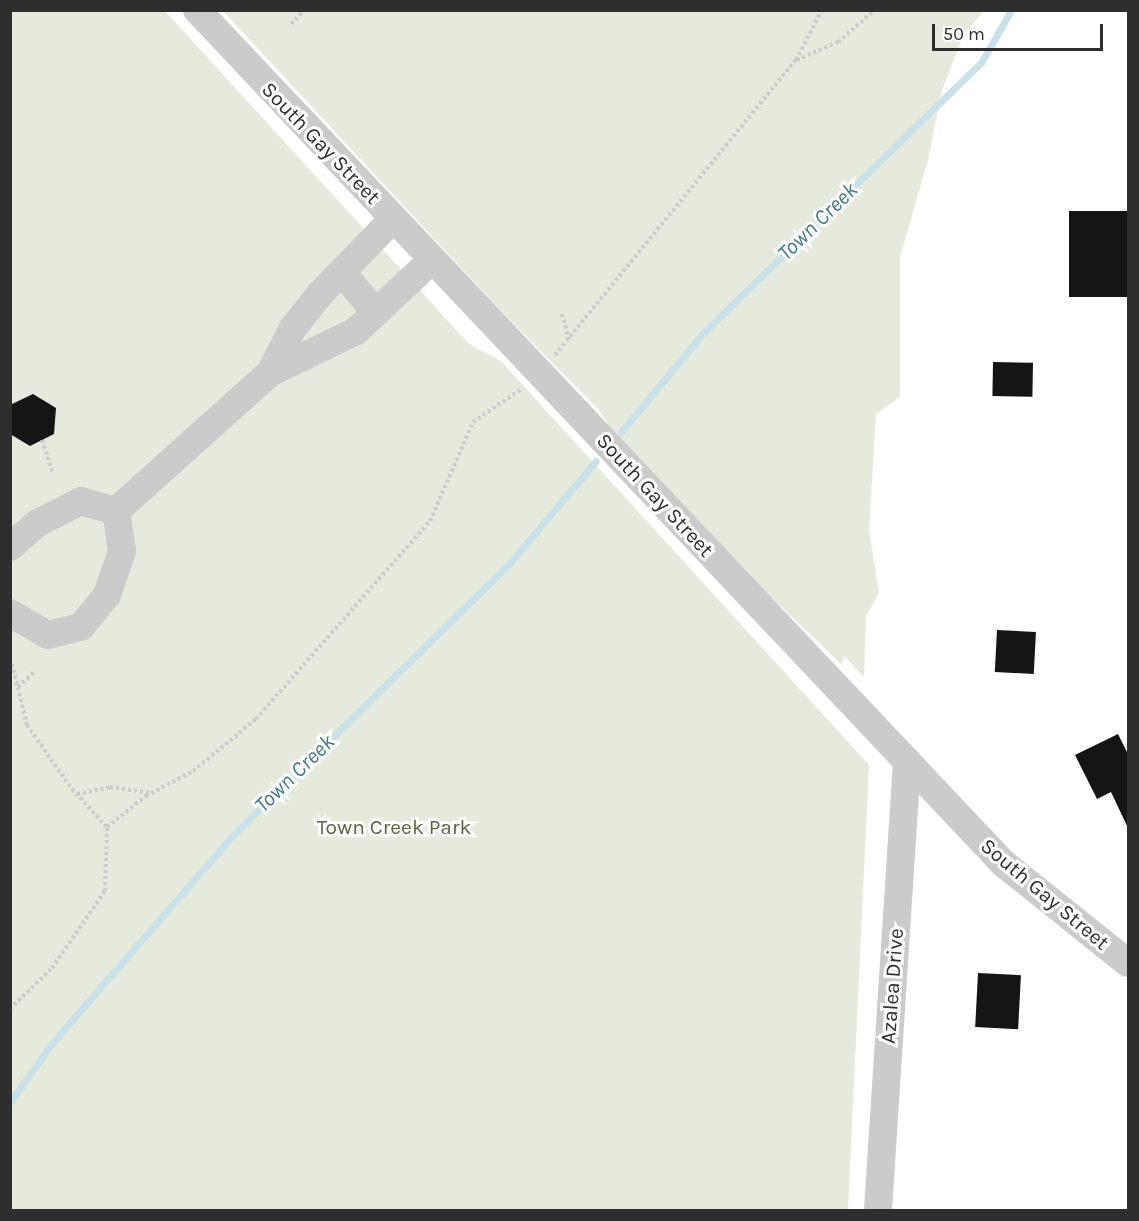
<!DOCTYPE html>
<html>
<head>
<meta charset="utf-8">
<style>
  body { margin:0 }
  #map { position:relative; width:1139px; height:1221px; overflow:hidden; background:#fff; font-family:Karla,sans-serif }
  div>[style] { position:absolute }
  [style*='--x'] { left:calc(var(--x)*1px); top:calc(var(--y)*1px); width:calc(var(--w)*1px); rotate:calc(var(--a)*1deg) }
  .green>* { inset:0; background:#e6eadd }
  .stream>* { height:7px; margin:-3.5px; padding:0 3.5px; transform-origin:3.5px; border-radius:3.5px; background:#cbe1e9 }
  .building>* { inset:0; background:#151515; transform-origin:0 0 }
  .path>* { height:4px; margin-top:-2px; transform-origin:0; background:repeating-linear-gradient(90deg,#cbcbcb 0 3px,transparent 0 6px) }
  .minor>* { height:28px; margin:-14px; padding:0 14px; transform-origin:14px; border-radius:14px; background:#cbcbcb }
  span { translate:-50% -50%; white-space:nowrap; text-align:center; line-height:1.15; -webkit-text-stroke:6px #fff; paint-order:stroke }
  .street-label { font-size:21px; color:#2e2e2e }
  .park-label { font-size:21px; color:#57663f }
  .water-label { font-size:22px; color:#43788a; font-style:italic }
  .frame { position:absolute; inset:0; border:12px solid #2e2e2e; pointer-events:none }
  .scale { position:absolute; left:932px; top:24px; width:171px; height:27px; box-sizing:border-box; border:3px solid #2e2e2e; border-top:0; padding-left:8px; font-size:18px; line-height:21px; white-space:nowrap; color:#2e2e2e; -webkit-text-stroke:4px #fff; paint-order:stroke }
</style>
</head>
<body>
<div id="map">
  <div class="green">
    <div style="clip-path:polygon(10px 11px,165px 11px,469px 344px,501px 361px,869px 765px,848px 1210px,11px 1210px)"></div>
    <div style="clip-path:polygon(223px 11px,984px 11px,964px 34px,942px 90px,928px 160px,900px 257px,900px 397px,876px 414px,869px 530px,879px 593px,866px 616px,864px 677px,845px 657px,841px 664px,693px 522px,616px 437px,599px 410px,503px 313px)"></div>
  </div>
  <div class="stream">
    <div style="--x:621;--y:432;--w:131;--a:-50.3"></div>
    <div style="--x:705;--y:331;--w:385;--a:-44.2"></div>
    <div style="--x:981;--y:63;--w:61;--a:-60.5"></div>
    <div style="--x:10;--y:1102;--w:74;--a:-54.4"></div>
    <div style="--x:53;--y:1042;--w:271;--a:-49"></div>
    <div style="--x:231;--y:837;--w:388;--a:-44.5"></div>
    <div style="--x:508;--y:565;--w:136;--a:-49.8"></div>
  </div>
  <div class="building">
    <div style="left:1069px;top:211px;width:59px;height:86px"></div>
    <div style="left:993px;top:362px;width:40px;height:34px;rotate:1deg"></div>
    <div style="clip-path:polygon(33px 394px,56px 408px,54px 434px,30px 446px,10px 434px,10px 405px)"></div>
    <div style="left:997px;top:630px;width:39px;height:42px;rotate:3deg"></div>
    <div style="clip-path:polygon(1118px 734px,1128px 754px,1128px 828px,1111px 792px,1097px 799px,1075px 755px)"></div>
    <div style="left:978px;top:973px;width:43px;height:54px;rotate:3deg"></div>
  </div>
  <div class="path">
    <div style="--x:291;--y:24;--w:19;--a:-47"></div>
    <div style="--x:797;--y:60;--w:45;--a:-23.7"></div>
    <div style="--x:838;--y:42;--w:49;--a:-40.9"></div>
    <div style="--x:562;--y:314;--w:26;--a:74"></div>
    <div style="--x:555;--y:355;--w:381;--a:-50.8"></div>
    <div style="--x:796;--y:60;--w:56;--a:-62.5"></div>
    <div style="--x:42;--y:440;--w:35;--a:72"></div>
    <div style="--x:12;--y:664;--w:63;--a:76.2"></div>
    <div style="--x:27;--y:725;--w:78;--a:54.9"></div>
    <div style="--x:72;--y:789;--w:52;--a:47.4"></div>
    <div style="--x:107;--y:827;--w:50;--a:-38.5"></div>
    <div style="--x:146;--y:796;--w:53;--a:-28"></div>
    <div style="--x:193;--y:771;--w:82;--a:-39.5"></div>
    <div style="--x:256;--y:719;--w:264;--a:-48.7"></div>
    <div style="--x:430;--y:521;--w:108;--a:-66.5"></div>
    <div style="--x:473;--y:422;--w:60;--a:-34.2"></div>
    <div style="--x:18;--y:687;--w:23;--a:-43"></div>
    <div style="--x:77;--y:794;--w:34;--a:-12"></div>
    <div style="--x:110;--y:787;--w:41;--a:8.3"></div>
    <div style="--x:10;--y:1009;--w:59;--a:-44.3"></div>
    <div style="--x:52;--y:968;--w:93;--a:-55.5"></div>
    <div style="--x:105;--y:891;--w:64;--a:-88.2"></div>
  </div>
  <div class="minor">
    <div style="--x:197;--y:10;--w:1174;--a:46.62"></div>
    <div style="--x:1003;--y:863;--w:160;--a:38.7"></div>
    <div style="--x:342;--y:272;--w:53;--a:50.3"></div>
    <div style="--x:270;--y:373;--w:51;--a:-62.9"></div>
    <div style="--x:293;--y:328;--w:43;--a:-51.5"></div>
    <div style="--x:320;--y:294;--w:105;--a:-45.8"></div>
    <div style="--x:116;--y:511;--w:207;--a:-41.9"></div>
    <div style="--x:270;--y:373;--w:96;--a:-26"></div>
    <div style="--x:356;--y:331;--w:104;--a:-43.1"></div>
    <div style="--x:10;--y:547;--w:37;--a:-41"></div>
    <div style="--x:38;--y:523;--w:48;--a:-27.1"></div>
    <div style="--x:81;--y:501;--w:36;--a:16"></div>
    <div style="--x:10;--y:613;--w:44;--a:30.1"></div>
    <div style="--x:48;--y:635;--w:34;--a:-14"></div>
    <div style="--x:81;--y:627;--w:41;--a:-50.9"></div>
    <div style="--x:107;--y:595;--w:46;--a:-71.2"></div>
    <div style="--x:122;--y:551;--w:40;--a:-98.5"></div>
    <div style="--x:878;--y:1210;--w:450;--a:-86.3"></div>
  </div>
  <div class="street-label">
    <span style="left:321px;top:143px;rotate:46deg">South Gay Street</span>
    <span style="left:655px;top:495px;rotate:47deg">South Gay Street</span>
    <span style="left:1045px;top:894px;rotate:40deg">South Gay Street</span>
    <span style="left:892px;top:986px;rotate:-86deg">Azalea Drive</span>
  </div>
  <div class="park-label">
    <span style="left:394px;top:827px">Town Creek Park</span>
  </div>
  <div class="water-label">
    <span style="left:818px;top:222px;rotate:-44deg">Town Creek</span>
    <span style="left:295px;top:774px;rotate:-44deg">Town Creek</span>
  </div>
  <div class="frame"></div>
  <div class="scale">50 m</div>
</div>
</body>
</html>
